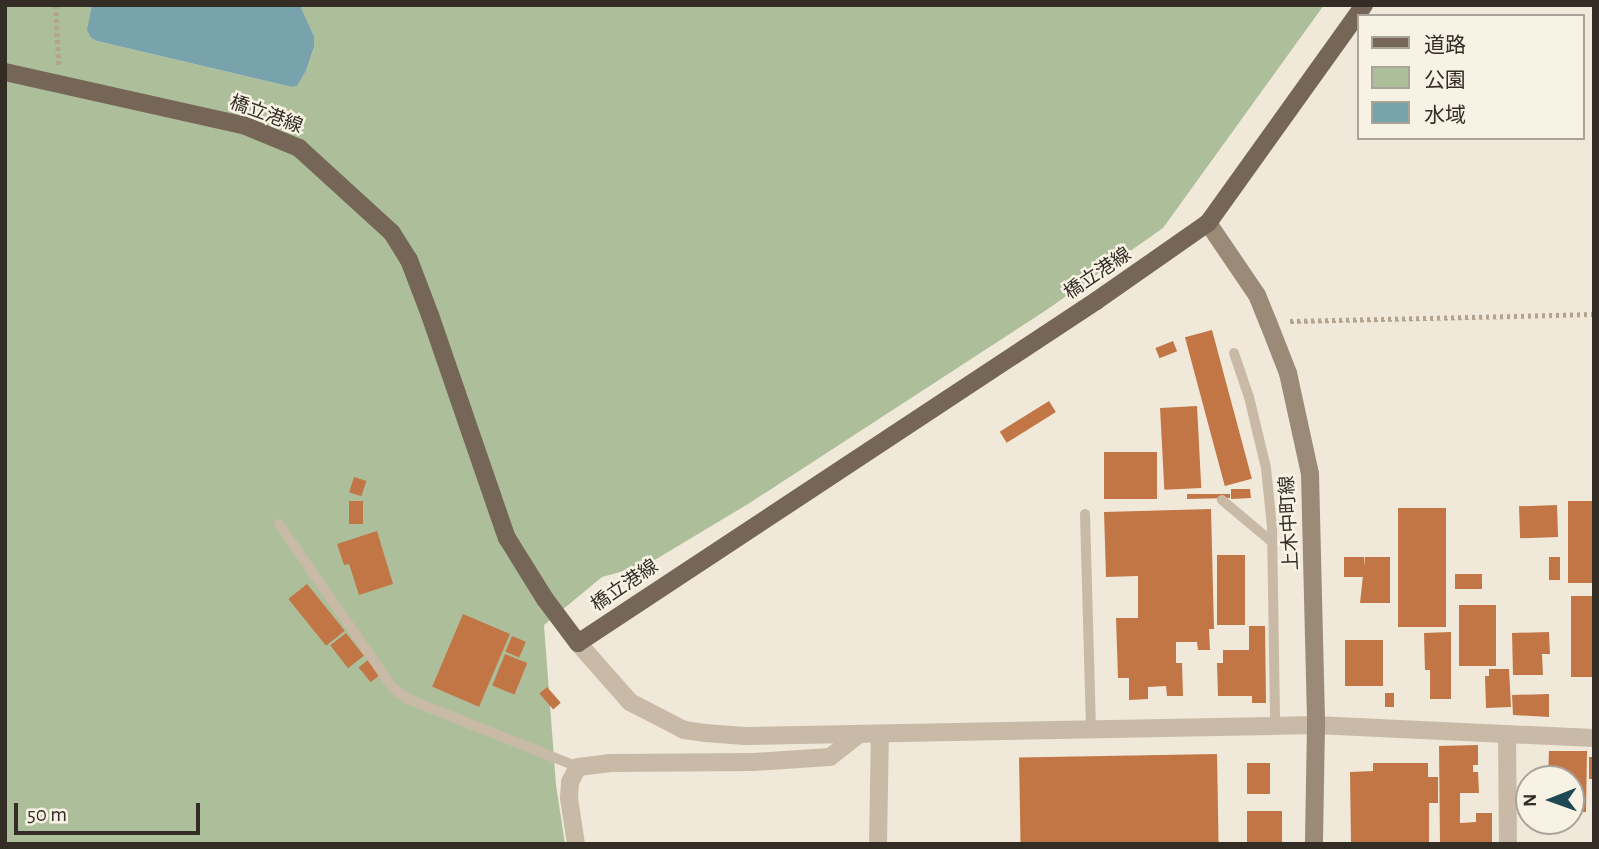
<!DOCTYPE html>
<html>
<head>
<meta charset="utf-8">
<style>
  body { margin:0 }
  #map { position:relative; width:1599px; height:849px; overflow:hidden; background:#f0e9d9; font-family:"Alegreya Sans","Noto Sans JP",sans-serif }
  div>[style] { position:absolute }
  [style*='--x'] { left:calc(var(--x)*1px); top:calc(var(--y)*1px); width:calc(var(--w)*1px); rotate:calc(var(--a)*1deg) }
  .green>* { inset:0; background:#adbe9a }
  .water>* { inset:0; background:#79a3ac }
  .building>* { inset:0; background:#c27646; transform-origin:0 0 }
  .path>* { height:4.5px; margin-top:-2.25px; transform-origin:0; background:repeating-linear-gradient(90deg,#b3a490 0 3.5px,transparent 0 7px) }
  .service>* { height:10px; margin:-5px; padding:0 5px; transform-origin:5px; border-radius:5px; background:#c8baa6 }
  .minor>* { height:18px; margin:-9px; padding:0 9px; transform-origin:9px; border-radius:9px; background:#c8baa6 }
  .tertiary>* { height:18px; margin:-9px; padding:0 9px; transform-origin:9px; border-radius:9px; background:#c8baa6 }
  .secondary>* { height:18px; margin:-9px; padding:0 9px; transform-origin:9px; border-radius:9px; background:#9b8a77 }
  .primary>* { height:18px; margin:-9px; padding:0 9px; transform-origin:9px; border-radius:9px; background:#756658 }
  span { translate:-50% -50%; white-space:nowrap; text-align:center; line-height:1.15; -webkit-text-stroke:5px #f8f2e5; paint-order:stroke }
  .street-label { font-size:19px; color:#342d26 }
  .frame { position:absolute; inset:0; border:7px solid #342d26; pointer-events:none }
  .legend { position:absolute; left:1357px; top:14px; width:228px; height:126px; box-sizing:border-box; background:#f8f2e5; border:2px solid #aaa399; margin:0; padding:9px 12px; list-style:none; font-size:21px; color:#342d26 }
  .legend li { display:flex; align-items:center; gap:14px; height:35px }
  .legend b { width:35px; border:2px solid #aaa399 }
  .north { position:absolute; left:1515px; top:765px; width:70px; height:70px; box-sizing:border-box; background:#f8f2e5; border:2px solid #aaa399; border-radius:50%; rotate:269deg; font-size:19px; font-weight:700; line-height:28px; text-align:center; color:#342d26 }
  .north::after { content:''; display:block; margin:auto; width:24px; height:32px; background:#1e4854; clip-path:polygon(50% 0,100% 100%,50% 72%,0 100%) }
  .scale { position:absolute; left:14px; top:803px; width:186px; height:32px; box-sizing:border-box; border:4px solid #342d26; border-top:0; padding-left:9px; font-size:21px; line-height:24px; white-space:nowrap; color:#342d26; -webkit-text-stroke:5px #f8f2e5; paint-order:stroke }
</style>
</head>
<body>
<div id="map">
  <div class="green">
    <div style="clip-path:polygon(5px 5px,92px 5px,91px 38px,97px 41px,292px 87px,297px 86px,306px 71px,314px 47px,314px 36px,300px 5px,1324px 5px,1163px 228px,1045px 311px,748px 504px,648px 564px,602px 577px,544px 625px,556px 785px,565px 844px,5px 844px)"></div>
  </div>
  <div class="water">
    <div style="clip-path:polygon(92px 5px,300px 5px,314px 36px,314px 47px,306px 71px,297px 86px,292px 87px,97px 41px,91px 38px,87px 30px)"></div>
  </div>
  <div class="building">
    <div style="left:1212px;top:330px;width:154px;height:28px;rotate:75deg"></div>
    <div style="left:1173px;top:341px;width:11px;height:19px;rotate:68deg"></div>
    <div style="left:1049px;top:401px;width:13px;height:58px;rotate:58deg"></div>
    <div style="left:1197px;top:406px;width:82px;height:37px;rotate:87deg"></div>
    <div style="left:1104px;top:452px;width:53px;height:47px"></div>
    <div style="left:354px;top:477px;width:13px;height:16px;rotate:18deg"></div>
    <div style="clip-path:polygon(1231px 489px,1250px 489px,1251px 498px,1231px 499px)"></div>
    <div style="clip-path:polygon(1187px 494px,1230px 494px,1230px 498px,1187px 499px)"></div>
    <div style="left:349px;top:501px;width:14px;height:23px"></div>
    <div style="left:1594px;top:501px;width:82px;height:26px;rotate:90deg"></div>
    <div style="left:1557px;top:505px;width:32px;height:38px;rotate:88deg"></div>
    <div style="left:1398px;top:508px;width:48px;height:119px"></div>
    <div style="clip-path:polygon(1211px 509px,1214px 629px,1209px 629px,1210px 650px,1198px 650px,1197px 642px,1176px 642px,1176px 663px,1182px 663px,1183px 696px,1167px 696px,1166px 686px,1148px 687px,1148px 699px,1129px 700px,1129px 678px,1118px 678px,1116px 618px,1138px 618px,1138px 576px,1106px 577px,1104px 512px)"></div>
    <div style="clip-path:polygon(377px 531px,393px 584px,359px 595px,349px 564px,344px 565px,337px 544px)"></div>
    <div style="left:1217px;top:555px;width:28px;height:70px"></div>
    <div style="left:1344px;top:557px;width:20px;height:20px"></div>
    <div style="clip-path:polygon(1365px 557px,1390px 557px,1390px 603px,1360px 603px)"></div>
    <div style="left:1549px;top:557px;width:11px;height:23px"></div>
    <div style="left:1482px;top:574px;width:15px;height:27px;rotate:90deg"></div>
    <div style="left:307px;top:584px;width:60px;height:24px;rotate:51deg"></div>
    <div style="left:1594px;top:596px;width:81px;height:23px;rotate:90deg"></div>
    <div style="left:1459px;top:605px;width:37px;height:61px"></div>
    <div style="left:463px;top:614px;width:51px;height:79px;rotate:23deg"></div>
    <div style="clip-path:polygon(1249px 626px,1265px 626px,1266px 703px,1252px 703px,1252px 696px,1218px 696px,1217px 663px,1223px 663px,1223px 650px,1249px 650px)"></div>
    <div style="clip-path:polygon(1451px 632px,1451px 699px,1430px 699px,1430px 670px,1425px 670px,1424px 633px)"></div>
    <div style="clip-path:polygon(1549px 632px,1550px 654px,1542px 654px,1543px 675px,1513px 675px,1512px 633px)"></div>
    <div style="left:346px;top:633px;width:29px;height:20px;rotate:52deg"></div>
    <div style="left:512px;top:636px;width:15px;height:17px;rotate:23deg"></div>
    <div style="left:1345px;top:640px;width:38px;height:46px"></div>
    <div style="left:505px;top:654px;width:24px;height:34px;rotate:22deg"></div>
    <div style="left:368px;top:660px;width:19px;height:12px;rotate:51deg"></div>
    <div style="clip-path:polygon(1489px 669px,1509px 669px,1511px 707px,1486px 708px,1485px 676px,1489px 676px)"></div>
    <div style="left:547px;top:687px;width:21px;height:10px;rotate:49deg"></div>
    <div style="left:1385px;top:693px;width:9px;height:14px"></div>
    <div style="clip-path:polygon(1549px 694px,1549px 717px,1513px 715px,1512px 695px)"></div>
    <div style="clip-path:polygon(1478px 745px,1478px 765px,1473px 765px,1473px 772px,1478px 772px,1479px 793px,1460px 793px,1460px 823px,1476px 822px,1476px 813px,1492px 813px,1492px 844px,1440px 844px,1439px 746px)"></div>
    <div style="clip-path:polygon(1549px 751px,1587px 751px,1586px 812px,1571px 811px,1571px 779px,1548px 779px)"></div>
    <div style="left:1217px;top:754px;width:90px;height:198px;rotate:89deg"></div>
    <div style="left:1589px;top:757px;width:5px;height:22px"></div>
    <div style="left:1247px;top:763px;width:23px;height:31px"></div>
    <div style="clip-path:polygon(1373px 763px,1428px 763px,1428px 777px,1438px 777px,1438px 803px,1429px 803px,1429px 844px,1351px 844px,1350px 772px,1373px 771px)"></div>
    <div style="left:1247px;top:811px;width:35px;height:33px"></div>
  </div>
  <div class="path">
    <div style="--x:56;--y:5;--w:61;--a:87.2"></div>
    <div style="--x:1290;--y:321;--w:304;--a:-1.3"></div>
  </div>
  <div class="service">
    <div style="--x:1234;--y:353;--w:46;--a:71.2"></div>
    <div style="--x:1249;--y:397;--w:73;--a:76.5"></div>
    <div style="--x:1266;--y:468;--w:59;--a:84.2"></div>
    <div style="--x:1272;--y:527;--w:199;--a:89.1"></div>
    <div style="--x:1222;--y:500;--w:65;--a:40"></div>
    <div style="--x:1085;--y:514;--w:215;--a:88.4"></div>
    <div style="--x:279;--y:524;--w:200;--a:55.2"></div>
    <div style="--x:393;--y:688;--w:19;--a:36"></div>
    <div style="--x:408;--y:699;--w:183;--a:21.8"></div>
  </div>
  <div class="minor">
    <div style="--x:1507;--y:734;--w:110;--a:89.5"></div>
    <div style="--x:576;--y:844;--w:47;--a:-98.7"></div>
    <div style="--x:569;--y:798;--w:16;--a:-86"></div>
    <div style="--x:570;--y:782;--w:17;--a:-62"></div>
    <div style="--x:578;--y:767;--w:31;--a:-7"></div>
    <div style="--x:609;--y:763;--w:144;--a:-0.4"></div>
    <div style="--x:753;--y:762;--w:77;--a:-3.7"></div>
    <div style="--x:830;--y:757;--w:37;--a:-38"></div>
    <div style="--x:878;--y:844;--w:110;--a:-89"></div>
  </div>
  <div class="tertiary">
    <div style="--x:578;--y:643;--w:79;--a:48.6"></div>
    <div style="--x:630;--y:702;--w:61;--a:27.4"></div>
    <div style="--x:684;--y:730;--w:21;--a:8"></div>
    <div style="--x:705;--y:733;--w:40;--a:4.3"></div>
    <div style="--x:745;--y:736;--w:571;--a:-1.1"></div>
    <div style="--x:1316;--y:725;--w:278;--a:2.7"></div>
  </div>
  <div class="secondary">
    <div style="--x:1208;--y:223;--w:87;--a:55.8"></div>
    <div style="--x:1257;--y:295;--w:29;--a:68"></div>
    <div style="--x:1268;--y:322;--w:55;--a:68.6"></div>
    <div style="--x:1288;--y:373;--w:103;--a:77.7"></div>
    <div style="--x:1310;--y:474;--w:251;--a:88.6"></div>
    <div style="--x:1316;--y:725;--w:119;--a:91"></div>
  </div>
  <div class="primary">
    <div style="--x:5;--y:72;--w:244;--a:12.6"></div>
    <div style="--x:243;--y:125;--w:61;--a:22.3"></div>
    <div style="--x:299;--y:148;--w:126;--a:42.4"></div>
    <div style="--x:392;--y:233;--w:32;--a:58"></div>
    <div style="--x:409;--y:260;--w:59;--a:69.1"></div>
    <div style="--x:430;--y:315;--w:236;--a:71"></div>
    <div style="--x:507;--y:538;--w:72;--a:58.1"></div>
    <div style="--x:545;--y:599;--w:55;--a:53.1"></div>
    <div style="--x:578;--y:643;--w:621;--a:-33.43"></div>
    <div style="--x:1096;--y:301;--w:136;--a:-34.9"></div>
    <div style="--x:1208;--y:223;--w:268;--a:-54.4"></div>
  </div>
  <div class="street-label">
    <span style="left:266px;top:115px;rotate:20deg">橋立港線</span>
    <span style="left:1098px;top:274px;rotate:-34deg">橋立港線</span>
    <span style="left:1290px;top:523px;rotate:-93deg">上木中町線</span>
    <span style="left:625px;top:586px;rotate:-34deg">橋立港線</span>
  </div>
  <div class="frame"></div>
  <ul class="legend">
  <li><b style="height:9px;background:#756658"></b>道路</li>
  <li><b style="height:19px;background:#adbe9a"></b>公園</li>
  <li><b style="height:19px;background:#79a3ac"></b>水域</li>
  </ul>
  <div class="north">N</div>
  <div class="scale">50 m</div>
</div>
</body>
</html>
